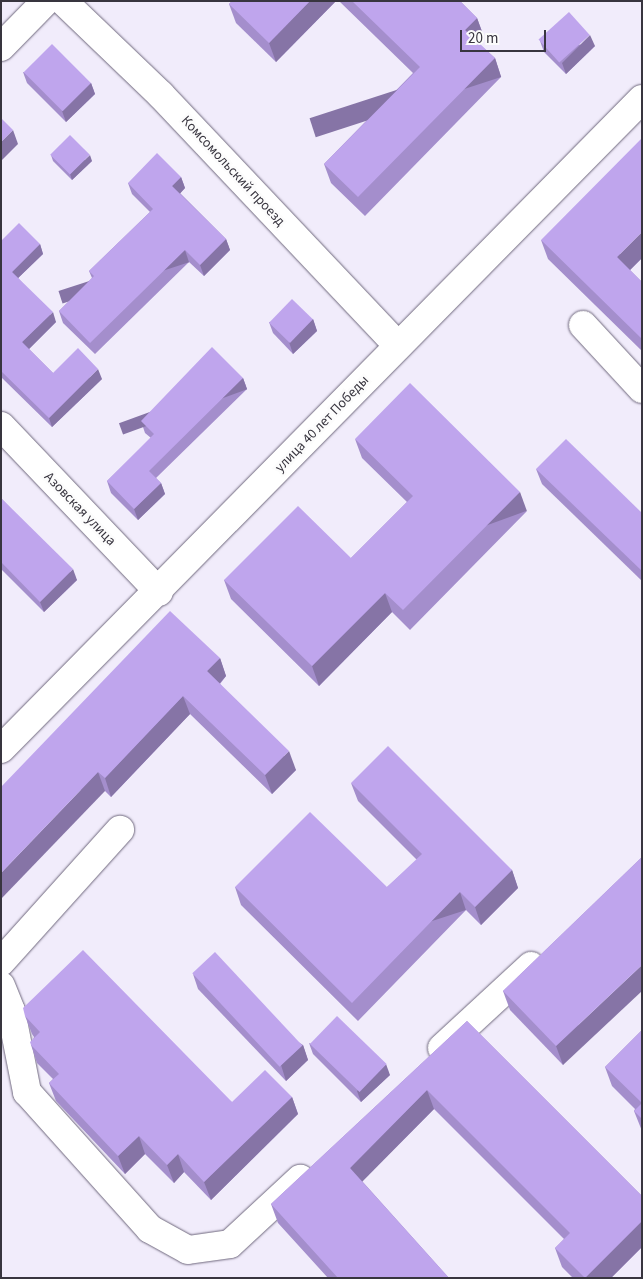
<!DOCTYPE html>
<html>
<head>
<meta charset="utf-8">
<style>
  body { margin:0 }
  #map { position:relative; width:643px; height:1279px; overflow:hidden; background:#f1ecfb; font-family:"Source Sans 3",sans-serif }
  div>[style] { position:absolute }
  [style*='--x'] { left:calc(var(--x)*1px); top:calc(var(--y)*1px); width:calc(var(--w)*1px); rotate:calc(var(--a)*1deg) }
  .roads { filter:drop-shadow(0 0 1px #6f687d) drop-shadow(0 0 1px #6f687d) }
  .minor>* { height:28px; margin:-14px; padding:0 14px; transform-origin:14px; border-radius:14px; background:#fff }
  .wall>* { inset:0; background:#a48ecc }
  .shaded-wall>* { inset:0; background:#8674a6; transform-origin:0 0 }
  .building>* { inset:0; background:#bfa5ed; transform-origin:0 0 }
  span { translate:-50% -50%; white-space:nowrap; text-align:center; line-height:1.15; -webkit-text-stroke:5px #fcfcfc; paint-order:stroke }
  .street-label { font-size:14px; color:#38353f }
  .frame { position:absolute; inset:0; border:2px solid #38353f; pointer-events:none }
  .scale { position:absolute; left:460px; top:30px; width:86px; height:22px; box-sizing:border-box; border:2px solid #38353f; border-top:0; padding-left:6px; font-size:15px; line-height:18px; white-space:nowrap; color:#38353f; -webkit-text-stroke:4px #fcfcfc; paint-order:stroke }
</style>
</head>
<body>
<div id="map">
  <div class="roads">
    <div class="minor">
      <div style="--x:63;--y:1;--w:136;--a:43.8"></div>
      <div style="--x:161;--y:95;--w:345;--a:46.6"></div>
      <div style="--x:1;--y:47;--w:64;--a:-45.6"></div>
      <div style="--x:583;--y:325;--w:87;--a:47.3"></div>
      <div style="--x:1;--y:426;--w:229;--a:46.4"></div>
      <div style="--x:1;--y:749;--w:913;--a:-45.4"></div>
      <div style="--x:1;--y:962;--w:178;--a:-48"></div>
      <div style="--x:1;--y:986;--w:27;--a:68"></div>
      <div style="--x:11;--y:1011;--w:83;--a:78.8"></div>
      <div style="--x:27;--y:1092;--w:184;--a:48.1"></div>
      <div style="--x:150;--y:1229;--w:43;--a:28.9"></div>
      <div style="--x:188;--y:1250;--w:42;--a:-8.1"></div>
      <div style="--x:230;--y:1244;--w:96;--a:-42.9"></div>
      <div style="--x:442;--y:1048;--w:121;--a:-42.7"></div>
    </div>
  </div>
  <div class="wall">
    <div style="clip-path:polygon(232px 1px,336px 1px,276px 62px,236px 23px,229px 4px)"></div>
    <div style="clip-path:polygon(339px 1px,460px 1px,477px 18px,484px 37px,478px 43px,495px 58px,501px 77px,365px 216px,331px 183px,324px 164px,413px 73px)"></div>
    <div style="clip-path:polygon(540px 41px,595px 46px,566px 74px,544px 52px)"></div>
    <div style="clip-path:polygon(23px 72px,91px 83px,95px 94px,66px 122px,27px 83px)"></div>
    <div style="clip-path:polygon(51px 155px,92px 161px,72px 180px,53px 161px)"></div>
    <div style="clip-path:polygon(181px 177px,185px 188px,180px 193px,226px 239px,230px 250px,204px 276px,189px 262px,95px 354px,63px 323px,59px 311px,92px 278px,89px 271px,150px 212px,132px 194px,128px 183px)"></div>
    <div style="clip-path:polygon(541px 240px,642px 258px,630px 270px,642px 282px,642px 351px,548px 259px)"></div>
    <div style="clip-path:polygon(1px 241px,40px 244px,43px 254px,18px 278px,56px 322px,29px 349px,53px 373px,102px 379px,52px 427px,1px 377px)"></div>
    <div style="clip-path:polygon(313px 319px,317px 331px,293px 354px,273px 333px,269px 322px)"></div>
    <div style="clip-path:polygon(243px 378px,247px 389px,156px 478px,161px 483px,165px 494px,138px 520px,111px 493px,107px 481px,151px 438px,145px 433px,141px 421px)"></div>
    <div style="clip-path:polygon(355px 439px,527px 511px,410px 630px,392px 612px,319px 686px,231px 599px,224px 580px,351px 558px,407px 502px,362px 458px)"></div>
    <div style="clip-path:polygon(536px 469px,642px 513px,642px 581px,542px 484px)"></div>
    <div style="clip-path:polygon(1px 498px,77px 580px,44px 612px,1px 569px)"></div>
    <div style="clip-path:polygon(220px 658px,226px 676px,220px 684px,296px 770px,272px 794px,190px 714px,111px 797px,105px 791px,1px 787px)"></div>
    <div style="clip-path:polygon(351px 783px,512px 870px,518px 888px,481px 925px,466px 910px,358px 1021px,241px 905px,235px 887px,387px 887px,417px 860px,358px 801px)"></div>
    <div style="clip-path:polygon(642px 857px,563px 1065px,510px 1010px,503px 991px)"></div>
    <div style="clip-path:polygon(193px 974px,303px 1045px,308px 1060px,286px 1081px,198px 989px)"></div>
    <div style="clip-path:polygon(25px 1016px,232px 1102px,292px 1097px,298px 1114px,211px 1200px,184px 1172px,174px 1183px,145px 1154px,125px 1174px,56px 1101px,49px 1083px,53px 1079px,37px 1063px,31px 1045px,34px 1037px,32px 1034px)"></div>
    <div style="clip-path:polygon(467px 1021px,642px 1196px,642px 1247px,611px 1278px,573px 1278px,562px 1267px,555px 1248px,564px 1239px,434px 1109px,362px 1181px,449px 1278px,328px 1278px,278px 1223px,271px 1204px)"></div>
    <div style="clip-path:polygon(642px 1030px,642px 1131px,634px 1111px,635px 1109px,612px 1086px,605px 1067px)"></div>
    <div style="clip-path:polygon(309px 1043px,390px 1075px,361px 1102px,313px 1054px)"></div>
  </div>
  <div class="shaded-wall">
    <div style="clip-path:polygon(310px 1px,336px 1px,276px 62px,269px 43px)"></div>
    <div style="clip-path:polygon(477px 18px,484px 37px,472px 49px,465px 30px)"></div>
    <div style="clip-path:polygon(590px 35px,595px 46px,566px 74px,562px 63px)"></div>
    <div style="left:495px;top:58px;width:20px;height:195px;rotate:72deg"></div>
    <div style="clip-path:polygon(91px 83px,95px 94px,66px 122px,62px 111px)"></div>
    <div style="clip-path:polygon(13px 130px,18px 144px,1px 161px,1px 142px)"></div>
    <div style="clip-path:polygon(90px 155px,92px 161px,72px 180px,70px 174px)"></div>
    <div style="clip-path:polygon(181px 177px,185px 188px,177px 197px,172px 186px)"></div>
    <div style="clip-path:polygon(642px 232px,642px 258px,624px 276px,617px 257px)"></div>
    <div style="clip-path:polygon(226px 239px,230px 250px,204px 276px,200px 265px)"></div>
    <div style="clip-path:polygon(40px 244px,43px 254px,15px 281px,12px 272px)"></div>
    <div style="left:185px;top:250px;width:13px;height:133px;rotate:72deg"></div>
    <div style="clip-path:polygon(53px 312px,56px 322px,26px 352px,22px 342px)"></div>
    <div style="clip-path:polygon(313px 319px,317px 331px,293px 354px,289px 342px)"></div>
    <div style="clip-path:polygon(98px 369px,102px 379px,52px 427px,49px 418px)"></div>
    <div style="left:243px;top:378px;width:12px;height:132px;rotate:70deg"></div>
    <div style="clip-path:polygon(161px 483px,165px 494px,138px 520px,134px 509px)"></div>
    <div style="left:520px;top:492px;width:20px;height:166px;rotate:70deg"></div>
    <div style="clip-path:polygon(73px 569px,77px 580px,44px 612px,40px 602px)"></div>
    <div style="clip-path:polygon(385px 593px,392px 612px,319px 686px,312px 666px)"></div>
    <div style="clip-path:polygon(220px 658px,226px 676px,214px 690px,207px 671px)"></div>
    <div style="clip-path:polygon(183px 696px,190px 714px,111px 797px,105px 778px)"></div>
    <div style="clip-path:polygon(289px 751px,296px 770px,272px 794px,265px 775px)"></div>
    <div style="clip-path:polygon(98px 772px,105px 791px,1px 899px,1px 873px)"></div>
    <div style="clip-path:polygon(512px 870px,518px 888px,481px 925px,475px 907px)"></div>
    <div style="left:460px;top:892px;width:19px;height:155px;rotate:72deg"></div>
    <div style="clip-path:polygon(642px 965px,642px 991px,563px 1065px,556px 1046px)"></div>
    <div style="clip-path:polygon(303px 1045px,308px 1060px,286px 1081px,281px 1065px)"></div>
    <div style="clip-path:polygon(386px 1064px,390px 1075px,361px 1102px,357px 1091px)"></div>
    <div style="clip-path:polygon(427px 1090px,434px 1109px,357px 1187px,350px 1168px)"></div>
    <div style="clip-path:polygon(292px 1097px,298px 1114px,211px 1200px,204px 1182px)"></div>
    <div style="clip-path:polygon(139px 1136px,145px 1154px,125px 1174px,118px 1156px)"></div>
    <div style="clip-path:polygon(178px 1154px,184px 1172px,174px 1183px,167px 1165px)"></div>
    <div style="clip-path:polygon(642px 1221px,642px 1247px,611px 1278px,585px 1278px)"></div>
  </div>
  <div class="building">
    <div style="clip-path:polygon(232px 1px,310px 1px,269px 43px,229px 4px)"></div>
    <div style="clip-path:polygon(352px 1px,460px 1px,477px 18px,465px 30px,495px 58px,358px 197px,324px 164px,420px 67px)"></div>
    <div style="left:569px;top:12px;width:31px;height:41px;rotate:48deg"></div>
    <div style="left:52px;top:44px;width:55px;height:40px;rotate:45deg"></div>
    <div style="clip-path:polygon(1px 118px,13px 130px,1px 142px)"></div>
    <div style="left:70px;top:135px;width:28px;height:28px;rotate:45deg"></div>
    <div style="clip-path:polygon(642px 138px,642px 232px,617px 257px,642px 282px,642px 339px,541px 240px)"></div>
    <div style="clip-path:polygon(157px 153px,181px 177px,172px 186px,226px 239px,200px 265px,185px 250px,90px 343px,59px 311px,94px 276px,89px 271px,153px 209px,128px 183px)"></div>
    <div style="clip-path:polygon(19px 223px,40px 244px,12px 272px,53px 312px,22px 342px,53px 373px,78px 348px,98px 369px,49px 418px,1px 371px,1px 241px)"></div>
    <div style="left:292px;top:299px;width:29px;height:33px;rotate:44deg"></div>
    <div style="clip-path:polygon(212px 347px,243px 378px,149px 471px,161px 483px,134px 509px,107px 481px,154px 434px,141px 421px)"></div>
    <div style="clip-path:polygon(410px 383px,520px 492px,403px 610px,385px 593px,312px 666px,224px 580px,298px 506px,351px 558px,413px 496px,355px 439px)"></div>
    <div style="clip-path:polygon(566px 439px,642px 513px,642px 571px,536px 469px)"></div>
    <div style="clip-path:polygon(1px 498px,73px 569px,40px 602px,1px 562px)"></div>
    <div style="clip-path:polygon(170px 611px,220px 658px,207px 671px,289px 751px,265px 775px,183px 696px,105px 778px,98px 772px,1px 873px,1px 787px)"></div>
    <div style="clip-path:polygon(388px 746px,512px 870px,475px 907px,460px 892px,352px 1003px,235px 887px,310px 812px,387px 887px,422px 854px,351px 783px)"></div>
    <div style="clip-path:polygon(642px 857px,642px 965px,556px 1046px,503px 991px)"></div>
    <div style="clip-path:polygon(83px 950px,232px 1102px,265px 1070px,292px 1097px,204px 1182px,178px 1154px,167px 1165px,139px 1136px,118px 1156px,49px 1083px,59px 1074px,31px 1045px,30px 1042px,40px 1032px,25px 1016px,23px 1008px)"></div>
    <div style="left:215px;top:952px;width:128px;height:31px;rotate:47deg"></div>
    <div style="left:337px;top:1016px;width:69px;height:39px;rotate:44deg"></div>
    <div style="clip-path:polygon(467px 1021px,642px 1196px,642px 1221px,585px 1278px,555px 1248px,570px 1233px,427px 1090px,350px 1168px,449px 1278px,338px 1278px,271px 1204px)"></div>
    <div style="clip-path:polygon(642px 1030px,642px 1119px,634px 1111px,642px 1103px,605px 1067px)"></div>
  </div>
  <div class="street-label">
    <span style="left:233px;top:171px;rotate:47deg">Комсомольский проезд</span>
    <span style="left:322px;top:424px;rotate:-46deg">улица 40 лет Победы</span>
    <span style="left:80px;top:509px;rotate:46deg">Азовская улица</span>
  </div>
  <div class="frame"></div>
  <div class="scale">20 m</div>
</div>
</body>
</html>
